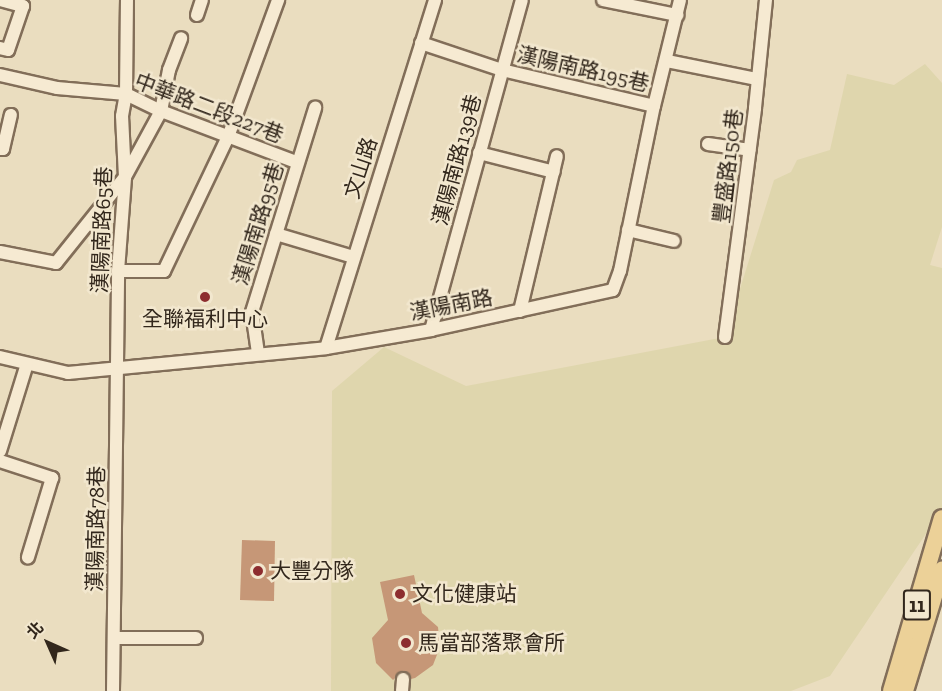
<!DOCTYPE html>
<meta charset="utf-8">
<style>
body{margin:0}
#map{position:relative;width:942px;height:691px;overflow:hidden;background:#eaddbf;font-family:"Zilla Slab","Noto Sans TC",serif}
div>[style]{position:absolute}
.farmland>*{inset:0;background:#dfd6ad}
.building>*{inset:0;background:#c69777}
.roads{filter:drop-shadow(2px 0 #826e59) drop-shadow(-2px 0 #826e59) drop-shadow(0 2px #826e59) drop-shadow(0 -2px #826e59)}
.minor>*{height:12px;margin:-6px;padding:0 6px;transform-origin:6px;border-radius:6px;background:#f6ead2}
.major>*{height:16px;margin:-8px;padding:0 8px;transform-origin:8px;border-radius:8px;background:#ecd198}
.dots>*{width:16px;height:16px;translate:-50% -50%;box-sizing:border-box;border:3px solid #f2e7ce;border-radius:50%}
span{translate:-50% -50%;white-space:nowrap;text-align:center;line-height:1.15;-webkit-text-stroke:5px #f2e7ce;paint-order:stroke}
.shield-label span{padding:2px 4px;background:#f2e7ce;border:2px solid;border-radius:4px;-webkit-text-stroke-width:0}
.shield-label{font-size:20px;color:#32271c;font-weight:700}
.street-label{font-size:21px;color:#32271c}
.poi-label{font-size:21px;color:#32271c}
.left{translate:0 -50%;text-align:left}
.north{position:absolute;left:18px;top:613px;width:60px;height:60px;-webkit-text-stroke:4px #f2e7ce;paint-order:stroke;rotate:315deg;font-size:16px;font-weight:700;line-height:24px;text-align:center;color:#32271c}
.north::after{content:'';display:block;margin:auto;width:21px;height:27px;background:#32271c;clip-path:polygon(50% 0,100% 100%,50% 72%,0 100%)}
</style>
<div id="map">
<div class="farmland">
<div style="clip-path:polygon(925px 64px,942px 83px,942px 227px,930px 265px,942px 268px,942px 510px,830px 676px,791px 691px,331px 691px,332px 391px,384px 347px,466px 386px,725px 337px,774px 180px,791px 172px,797px 160px,830px 150px,847px 74px,894px 85px)"></div>
</div>
<div class="building">
<div style="clip-path:polygon(242px 540px,275px 541px,274px 601px,240px 600px)"></div>
<div style="clip-path:polygon(414px 575px,422px 613px,438px 627px,440px 647px,433px 665px,415px 678px,411px 679px,408px 673px,403px 671px,393px 680px,376px 663px,372px 638px,388px 620px,380px 582px)"></div>
</div>
<div class="roads">
<div class="minor">
<div style="left:0;top:0;width:24px;rotate:15deg"></div>
<div style="left:23px;top:6px;width:46px;rotate:108.8deg"></div>
<div style="left:8px;top:50px;width:8px;rotate:-166deg"></div>
<div style="left:603px;top:0;width:76px;rotate:11.5deg"></div>
<div style="left:197px;top:15px;width:16px;rotate:-72deg"></div>
<div style="left:421px;top:43px;width:85px;rotate:18.4deg"></div>
<div style="left:502px;top:70px;width:156px;rotate:13.3deg"></div>
<div style="left:667px;top:61px;width:92px;rotate:11.3deg"></div>
<div style="left:0;top:75px;width:58px;rotate:12.8deg"></div>
<div style="left:57px;top:88px;width:69px;rotate:5deg"></div>
<div style="left:126px;top:94px;width:39px;rotate:26deg"></div>
<div style="left:161px;top:111px;width:144px;rotate:20.7deg"></div>
<div style="left:708px;top:144px;width:42px;rotate:8.1deg"></div>
<div style="left:0;top:149px;width:3px"></div>
<div style="left:3px;top:149px;width:35px;rotate:-77deg"></div>
<div style="left:479px;top:153px;width:77px;rotate:14.2deg"></div>
<div style="left:628px;top:230px;width:47px;rotate:13.4deg"></div>
<div style="left:276px;top:234px;width:80px;rotate:16.6deg"></div>
<div style="left:0;top:252px;width:57px;rotate:11.1deg"></div>
<div style="left:56px;top:263px;width:110px;rotate:-51.3deg"></div>
<div style="left:125px;top:177px;width:75px;rotate:-61.4deg"></div>
<div style="left:161px;top:111px;width:42px;rotate:-79deg"></div>
<div style="left:169px;top:70px;width:34px;rotate:-69deg"></div>
<div style="left:118px;top:271px;width:46px"></div>
<div style="left:164px;top:271px;width:148px;rotate:-64.5deg"></div>
<div style="left:228px;top:137px;width:146px;rotate:-69.9deg"></div>
<div style="left:520px;top:311px;width:159px;rotate:-76.6deg"></div>
<div style="left:431px;top:330px;width:342px;rotate:-74.6deg"></div>
<div style="left:725px;top:337px;width:231px;rotate:-82.5deg"></div>
<div style="left:755px;top:108px;width:109px;rotate:-84.2deg"></div>
<div style="left:326px;top:348px;width:365px;rotate:-72.6deg"></div>
<div style="left:258px;top:353px;width:41px;rotate:-98.3deg"></div>
<div style="left:252px;top:312px;width:214px;rotate:-72.8deg"></div>
<div style="left:0;top:357px;width:70px;rotate:13.2deg"></div>
<div style="left:68px;top:373px;width:259px;rotate:-5.5deg"></div>
<div style="left:326px;top:348px;width:107px;rotate:-9.7deg"></div>
<div style="left:431px;top:330px;width:186px;rotate:-12.4deg"></div>
<div style="left:613px;top:290px;width:20px;rotate:-70deg"></div>
<div style="left:620px;top:271px;width:168px;rotate:-78.4deg"></div>
<div style="left:654px;top:106px;width:109px;rotate:-76.2deg"></div>
<div style="left:0;top:451px;width:91px;rotate:-72.8deg"></div>
<div style="left:0;top:461px;width:55px;rotate:18.1deg"></div>
<div style="left:52px;top:478px;width:83px;rotate:106.9deg"></div>
<div style="left:114px;top:638px;width:82px"></div>
<div style="left:113px;top:691px;width:420px;rotate:-89.3deg"></div>
<div style="left:118px;top:271px;width:94px;rotate:-85.7deg"></div>
<div style="left:125px;top:177px;width:61px;rotate:-92.8deg"></div>
<div style="left:122px;top:116px;width:22px;rotate:-80deg"></div>
<div style="left:126px;top:94px;width:94px;rotate:-89.4deg"></div>
<div style="left:402px;top:691px;width:12px;rotate:-85deg"></div>
</div>
<div class="major">
<div style="left:891px;top:691px;width:180px;rotate:-73.6deg"></div>
<div style="left:905px;top:691px;width:127px;rotate:-73deg"></div>
</div>
</div>
<div class="dots">
<div style="left:205px;top:297px;background:#8d2d2f"></div>
<div style="left:258px;top:571px;background:#8d2d2f"></div>
<div style="left:400px;top:594px;background:#8d2d2f"></div>
<div style="left:406px;top:643px;background:#8d2d2f"></div>
</div>
<div class="shield-label">
<span style="left:917px;top:605px">11</span>
</div>
<div class="street-label">
<span style="left:583px;top:69px;rotate:13deg">漢陽南路195巷</span>
<span style="left:209px;top:108px;rotate:21deg">中華路二段227巷</span>
<span style="left:457px;top:160px;rotate:-75deg">漢陽南路139巷</span>
<span style="left:728px;top:166px;rotate:-83deg">豐盛路150巷</span>
<span style="left:361px;top:168px;rotate:-72deg">文山路</span>
<span style="left:258px;top:224px;rotate:-73deg">漢陽南路95巷</span>
<span style="left:102px;top:230px;rotate:-88deg">漢陽南路65巷</span>
<span style="left:451px;top:305px;rotate:-11deg">漢陽南路</span>
<span style="left:96px;top:529px;rotate:-89deg">漢陽南路78巷</span>
</div>
<div class="poi-label">
<span style="left:205px;top:319px">全聯福利中心</span>
<span class="left" style="left:270px;top:571px">大豐分隊</span>
<span class="left" style="left:412px;top:594px">文化健康站</span>
<span class="left" style="left:418px;top:643px">馬當部落聚會所</span>
</div>
<div class="north">北</div>
</div>
